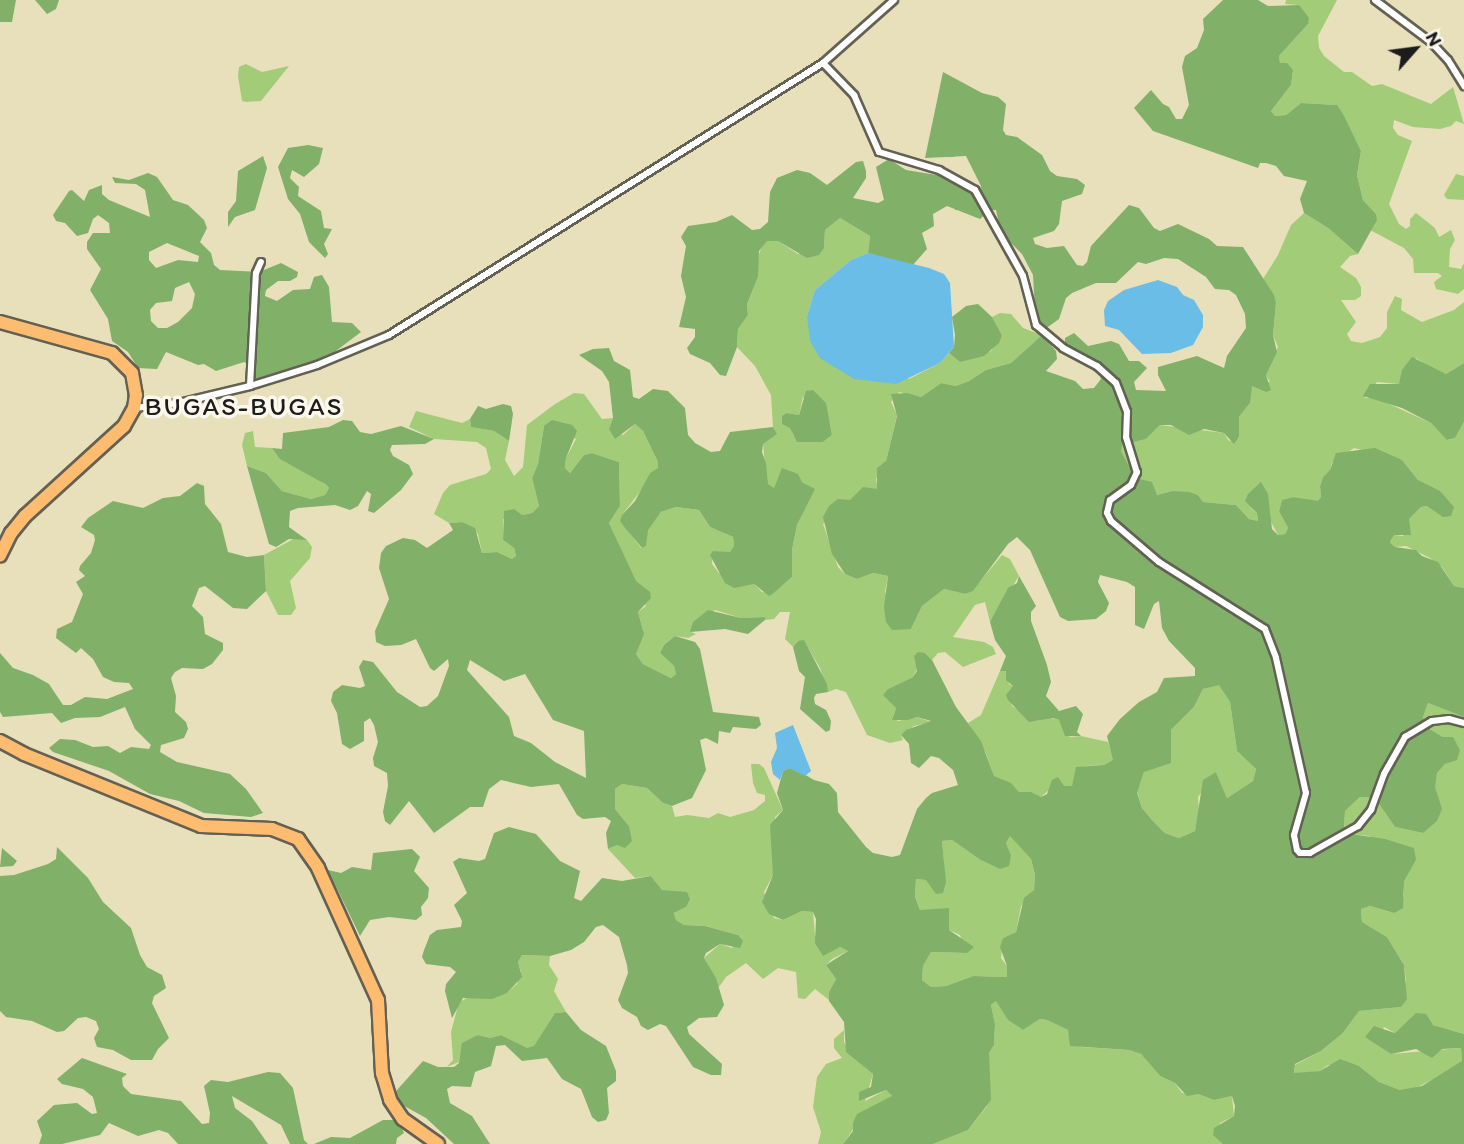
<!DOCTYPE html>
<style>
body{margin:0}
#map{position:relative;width:1464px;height:1144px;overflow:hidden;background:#e8e0bb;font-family:Itim,sans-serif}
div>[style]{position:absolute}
.green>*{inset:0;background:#a2cc78}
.forest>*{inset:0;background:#81b068}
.water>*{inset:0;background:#6abde6}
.roads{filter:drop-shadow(2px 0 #636154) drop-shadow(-2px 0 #636154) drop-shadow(0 2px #636154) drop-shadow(0 -2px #636154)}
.street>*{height:6px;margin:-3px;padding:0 3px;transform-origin:3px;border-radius:3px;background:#fff}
.highway>*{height:12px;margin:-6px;padding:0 6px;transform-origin:6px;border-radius:6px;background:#febc70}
span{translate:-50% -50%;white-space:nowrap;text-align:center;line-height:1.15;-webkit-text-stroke:7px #fbf7ec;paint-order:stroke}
.quarter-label{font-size:26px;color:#1c1c1c;letter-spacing:2px}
.north{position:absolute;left:1380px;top:14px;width:70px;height:70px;-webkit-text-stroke:5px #fbf7ec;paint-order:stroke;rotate:62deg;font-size:19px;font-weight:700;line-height:28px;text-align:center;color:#1c1c1c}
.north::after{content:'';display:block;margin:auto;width:24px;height:32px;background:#1c1c1c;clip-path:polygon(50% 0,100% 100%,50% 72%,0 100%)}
</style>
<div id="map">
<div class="green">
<div style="clip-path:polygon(1286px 0,1337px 0,1318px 36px,1319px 48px,1324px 56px,1344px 72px,1352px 72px,1372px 86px,1382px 84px,1431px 104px,1453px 87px,1464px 124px,1456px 121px,1451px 126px,1440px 129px,1413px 127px,1394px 120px,1393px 128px,1398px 135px,1412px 141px,1389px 204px,1399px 224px,1406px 229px,1410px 226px,1410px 219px,1416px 213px,1435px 228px,1439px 237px,1451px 230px,1455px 240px,1450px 249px,1449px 267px,1461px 269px,1464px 263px,1464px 289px,1458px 294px,1436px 289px,1434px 282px,1442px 276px,1438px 273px,1414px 273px,1413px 259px,1404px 248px,1370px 230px,1376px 214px,1363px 200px,1357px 175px,1361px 151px,1337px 105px,1301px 103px,1286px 115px,1275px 116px,1271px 111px,1291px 85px,1293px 70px,1280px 63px,1279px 56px,1308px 24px,1299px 5px,1285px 4px)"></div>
<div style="clip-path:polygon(246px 64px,262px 72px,289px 66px,261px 101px,246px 102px,242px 101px,238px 76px,239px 67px)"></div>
<div style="clip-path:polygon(1456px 174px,1464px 176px,1464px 200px,1447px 199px,1444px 195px)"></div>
<div style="clip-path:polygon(1304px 213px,1328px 228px,1358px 254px,1350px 256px,1340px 267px,1356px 278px,1361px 287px,1361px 296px,1355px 300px,1341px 300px,1356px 322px,1347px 334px,1351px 341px,1362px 343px,1380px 337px,1387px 328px,1387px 312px,1395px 296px,1402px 299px,1401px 310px,1422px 322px,1454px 310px,1464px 302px,1464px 363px,1446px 374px,1438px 372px,1416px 358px,1399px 384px,1377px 382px,1365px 398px,1376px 398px,1431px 423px,1448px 440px,1455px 438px,1464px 422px,1464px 588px,1454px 586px,1442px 567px,1430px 558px,1406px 546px,1395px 547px,1390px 542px,1394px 535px,1403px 536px,1409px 519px,1421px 507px,1427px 506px,1418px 480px,1402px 460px,1354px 448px,1347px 453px,1332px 462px,1330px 471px,1323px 477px,1320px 486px,1321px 497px,1318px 502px,1293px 497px,1282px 500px,1279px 511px,1288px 528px,1285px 534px,1278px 535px,1270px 520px,1249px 507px,1257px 513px,1258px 521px,1249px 519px,1236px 505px,1203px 502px,1198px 495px,1172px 491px,1157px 495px,1130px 473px,1121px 451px,1121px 445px,1146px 439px,1160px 425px,1224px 433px,1229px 441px,1239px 438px,1239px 417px,1250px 403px,1249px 392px,1252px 386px,1270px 382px,1266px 375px,1278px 347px,1273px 335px,1276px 303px,1263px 279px,1278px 255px,1291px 225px)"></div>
<div style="clip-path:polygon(evenodd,840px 218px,870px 236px,868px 253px,851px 260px,815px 290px,807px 316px,909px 379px,940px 363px,949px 353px,960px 362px,991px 351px,1002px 335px,992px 317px,1000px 313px,1011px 314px,1023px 328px,1042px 335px,1011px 363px,986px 370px,969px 381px,956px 386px,941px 383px,921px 397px,899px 392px,891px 402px,897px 415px,886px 461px,876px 479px,878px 489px,850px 500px,823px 524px,838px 567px,845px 574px,857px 579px,873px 573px,888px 576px,885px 592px,911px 629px,922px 606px,944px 589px,965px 594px,972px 591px,1002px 555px,1010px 559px,1019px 576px,990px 622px,985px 602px,975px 605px,953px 637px,984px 642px,993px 647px,996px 654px,963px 667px,945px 652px,938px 653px,932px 660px,925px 653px,913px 677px,888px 689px,896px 708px,893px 716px,898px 721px,917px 717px,931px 722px,914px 726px,901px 735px,903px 740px,890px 743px,867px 735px,846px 692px,836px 689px,828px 692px,820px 668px,804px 641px,798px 641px,793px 647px,785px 639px,790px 612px,780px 612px,774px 619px,765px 620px,765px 617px,741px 618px,715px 610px,703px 617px,691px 632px,696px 634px,688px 638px,675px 636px,664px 645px,660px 653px,674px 666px,676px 674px,671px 678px,643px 664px,636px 654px,643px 630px,638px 612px,646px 606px,609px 523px,620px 506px,619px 462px,592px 453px,584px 455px,570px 473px,565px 468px,566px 458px,576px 439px,544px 426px,538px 464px,532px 478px,539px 506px,532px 513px,503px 519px,503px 540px,514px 548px,516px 556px,512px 559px,497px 552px,482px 553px,478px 534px,462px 522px,449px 523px,434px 514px,443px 493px,450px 485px,486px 474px,491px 469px,486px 448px,477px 442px,434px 439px,409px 427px,416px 411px,462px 423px,470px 419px,471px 427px,494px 431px,509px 441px,505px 460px,514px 476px,523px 467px,527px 425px,555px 404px,574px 393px,584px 394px,602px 419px,613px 418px,609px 429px,623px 435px,635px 424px,643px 431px,658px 462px,658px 468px,622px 515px,621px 522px,641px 548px,646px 546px,647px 530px,661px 512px,676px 507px,699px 510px,710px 527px,733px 537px,734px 546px,730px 553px,713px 551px,712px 564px,719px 573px,741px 585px,754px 584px,762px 592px,774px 593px,792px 577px,792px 550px,797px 525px,814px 489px,802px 482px,777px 484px,774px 489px,767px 484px,763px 444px,776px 434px,773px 427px,771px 395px,755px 366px,737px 347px,738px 329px,748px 315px,747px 304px,758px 277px,757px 261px,762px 245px,767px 241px,778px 241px,798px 254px,824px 248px,825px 230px,840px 218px,803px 397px,830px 424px,832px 435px,823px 442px,802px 442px,793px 435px,787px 413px,799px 415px,803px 397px)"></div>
<div style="clip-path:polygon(253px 431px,255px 447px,272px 448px,286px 462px,315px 476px,329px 488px,325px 495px,311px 499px,282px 491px,266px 473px,247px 466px,242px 445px,245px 433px)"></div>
<div style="clip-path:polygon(295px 538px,307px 540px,312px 547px,310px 558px,290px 581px,296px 608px,291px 615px,278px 615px,266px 591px,264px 555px)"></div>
<div style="clip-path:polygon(1000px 671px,1006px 671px,1009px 684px,1013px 686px,1010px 692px,1012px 706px,1037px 721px,1046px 717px,1059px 720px,1070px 737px,1081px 736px,1108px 742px,1114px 760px,1104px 765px,1085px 766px,1072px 786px,1051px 788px,1041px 797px,1020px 793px,1010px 783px,994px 777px,986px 753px,968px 723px,981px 715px)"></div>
<div style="clip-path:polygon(1219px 684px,1230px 702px,1237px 751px,1256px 769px,1253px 781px,1227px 798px,1216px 772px,1198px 797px,1199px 811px,1195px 831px,1179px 838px,1165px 833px,1153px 821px,1142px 808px,1137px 792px,1144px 772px,1158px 765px,1171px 730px,1194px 707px,1203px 689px)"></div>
<div style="clip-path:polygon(1428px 703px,1464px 717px,1464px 1034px,1433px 1025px,1417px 1013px,1395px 1033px,1384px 1027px,1376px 1043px,1391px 1054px,1461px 1048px,1462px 1061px,1453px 1069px,1412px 1090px,1400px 1090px,1379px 1082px,1359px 1066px,1328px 1065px,1320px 1071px,1294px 1074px,1295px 1065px,1321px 1051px,1343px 1033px,1359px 1011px,1401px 1007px,1406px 980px,1404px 965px,1387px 937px,1362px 922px,1361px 909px,1370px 906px,1394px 913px,1404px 896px,1403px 881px,1416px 860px,1369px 836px,1351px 834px,1344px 829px,1345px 811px,1360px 797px,1375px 798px,1395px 827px,1423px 833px,1437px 773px,1445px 764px,1443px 737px,1428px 728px,1423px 717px)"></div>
<div style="clip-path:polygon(751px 764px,759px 764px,764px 768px,783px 810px,775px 817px,773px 875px,764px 892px,774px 918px,783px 920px,802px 911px,813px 912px,815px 935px,832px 950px,840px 947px,848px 951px,832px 959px,826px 965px,836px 979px,829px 992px,829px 1000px,815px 989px,805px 999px,798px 998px,796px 972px,778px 968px,763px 979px,746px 963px,726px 977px,719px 987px,704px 958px,720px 944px,732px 948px,738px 935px,705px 926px,684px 925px,676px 920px,674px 913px,686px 907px,662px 890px,651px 876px,635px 878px,608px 849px,617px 845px,629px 826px,615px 809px,615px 789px,622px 784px,647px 788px,663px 803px,672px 806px,675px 817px,687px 815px,709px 818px,718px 813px,730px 817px,754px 810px,765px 801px,765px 795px,757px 793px,753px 783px)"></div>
<div style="clip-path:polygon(1010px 835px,1031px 859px,1035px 875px,1034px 890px,1021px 906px,1016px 932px,1003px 938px,1001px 958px,1007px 966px,1007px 977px,973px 976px,946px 986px,931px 987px,922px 980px,923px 966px,931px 952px,967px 953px,960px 935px,949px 930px,930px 912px,920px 910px,915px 897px,916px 879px,926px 880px,944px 863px,942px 841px,952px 840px,967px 850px,1011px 855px,1006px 843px)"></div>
<div style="clip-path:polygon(522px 955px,550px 956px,549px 965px,558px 979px,554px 991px,566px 1012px,555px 1013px,534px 1047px,527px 1049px,501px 1035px,490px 1038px,478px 1035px,461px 1054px,459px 1062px,447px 1067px,453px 1060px,451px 1032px,459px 1002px,471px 996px,507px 993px,517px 984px,521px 972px,518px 962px)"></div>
<div style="clip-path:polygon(997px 1000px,1008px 1020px,1023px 1030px,1040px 1019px,1047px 1020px,1068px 1030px,1071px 1040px,1081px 1047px,1129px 1050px,1141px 1054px,1160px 1076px,1175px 1083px,1182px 1093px,1198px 1094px,1214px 1100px,1232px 1096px,1234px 1116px,1220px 1123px,1223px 1144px,933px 1144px,968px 1130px,987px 1106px,989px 1053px,994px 1045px,995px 1024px,991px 1005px)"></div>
<div style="clip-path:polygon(844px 1030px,844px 1042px,851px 1055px,873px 1074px,865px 1101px,886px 1090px,893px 1097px,880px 1105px,867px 1109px,843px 1144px,818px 1144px,821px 1132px,813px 1107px,817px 1077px,826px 1064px,842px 1058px,834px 1048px,834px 1039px)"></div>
</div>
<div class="forest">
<div style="clip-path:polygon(0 0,16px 0,12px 22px,0 22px)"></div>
<div style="clip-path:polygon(35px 0,59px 0,56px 9px,47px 14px)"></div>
<div style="clip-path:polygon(1223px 0,1258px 0,1268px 6px,1299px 5px,1309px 18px,1308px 24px,1279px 56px,1280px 63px,1287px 63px,1293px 70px,1291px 85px,1271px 111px,1275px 116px,1286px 115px,1301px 103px,1337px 105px,1343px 114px,1361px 151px,1357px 175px,1363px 200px,1376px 214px,1377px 220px,1358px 254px,1328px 228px,1304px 213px,1300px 199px,1307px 181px,1284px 176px,1276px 166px,1266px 163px,1260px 163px,1258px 168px,1153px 131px,1134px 108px,1151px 90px,1163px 104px,1169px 107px,1176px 119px,1182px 119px,1189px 105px,1182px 67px,1185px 56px,1197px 48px,1204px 30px,1203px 19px)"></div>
<div style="clip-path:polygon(evenodd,943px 72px,982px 93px,998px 97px,1006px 104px,1003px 130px,1006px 135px,1017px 137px,1042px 155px,1050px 171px,1057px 176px,1077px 179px,1085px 185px,1082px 194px,1062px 201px,1059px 224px,1054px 231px,1033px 238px,1035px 244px,1047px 248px,1064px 246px,1077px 265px,1083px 266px,1087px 262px,1091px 246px,1129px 205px,1139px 208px,1154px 228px,1160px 231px,1178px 224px,1209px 239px,1217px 246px,1243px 247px,1274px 295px,1276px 303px,1273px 335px,1277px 352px,1266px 375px,1271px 390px,1266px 392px,1252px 386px,1250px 403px,1239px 417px,1239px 437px,1234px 444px,1224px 433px,1204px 429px,1189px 435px,1171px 425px,1160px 425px,1146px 439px,1122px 445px,1121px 451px,1135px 478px,1152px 482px,1157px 495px,1172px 491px,1189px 492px,1198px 495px,1203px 502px,1236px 505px,1249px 519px,1258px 521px,1257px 513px,1245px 501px,1248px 494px,1261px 482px,1268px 494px,1272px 529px,1278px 535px,1285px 534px,1288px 528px,1279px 511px,1282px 500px,1293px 497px,1318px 501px,1321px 497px,1320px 486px,1323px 477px,1330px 470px,1336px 453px,1375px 448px,1402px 460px,1418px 480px,1440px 491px,1454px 507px,1451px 516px,1443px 517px,1427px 506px,1421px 507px,1409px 519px,1411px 535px,1394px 535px,1390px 542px,1395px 547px,1416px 550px,1422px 556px,1438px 562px,1454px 586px,1464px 588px,1464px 717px,1428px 703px,1423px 717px,1428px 728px,1443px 737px,1453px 737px,1460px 750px,1457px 760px,1445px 764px,1437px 773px,1435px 787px,1442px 809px,1437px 821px,1423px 833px,1395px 827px,1375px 798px,1360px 797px,1345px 811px,1344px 829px,1351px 834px,1385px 839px,1414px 848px,1416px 860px,1404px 881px,1403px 908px,1394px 913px,1370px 906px,1361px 909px,1362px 922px,1387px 937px,1404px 965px,1407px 999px,1401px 1007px,1359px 1011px,1343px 1033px,1321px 1051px,1295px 1064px,1294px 1073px,1320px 1071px,1340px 1059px,1359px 1066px,1379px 1082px,1400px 1090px,1422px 1086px,1462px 1061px,1461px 1048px,1442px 1049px,1432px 1058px,1416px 1049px,1391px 1054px,1365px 1037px,1374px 1026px,1395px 1033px,1416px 1013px,1426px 1014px,1433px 1025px,1464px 1034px,1464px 1144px,1223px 1144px,1213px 1135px,1214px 1128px,1234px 1116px,1235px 1106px,1232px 1096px,1214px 1100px,1198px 1094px,1187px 1096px,1175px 1083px,1160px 1076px,1141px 1054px,1129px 1050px,1070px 1046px,1068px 1030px,1047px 1020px,1040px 1019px,1023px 1030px,1008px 1020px,996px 1001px,991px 1005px,995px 1024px,994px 1045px,989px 1053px,991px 1100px,968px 1130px,933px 1144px,843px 1144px,853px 1131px,853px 1123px,857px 1114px,892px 1096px,886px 1090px,859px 1101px,859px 1092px,871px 1087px,873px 1074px,846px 1052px,844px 1022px,829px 1001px,829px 992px,836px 979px,826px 965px,848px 951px,840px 947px,823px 956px,815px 943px,816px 919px,813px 912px,802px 911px,783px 920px,769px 914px,762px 902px,773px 875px,770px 825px,783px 810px,777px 793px,783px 771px,789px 768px,797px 770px,814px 780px,829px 784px,837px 793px,838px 812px,866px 847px,873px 853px,892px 857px,900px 855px,917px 809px,926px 798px,932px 793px,958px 785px,953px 770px,939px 758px,931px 756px,919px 768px,911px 763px,909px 744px,901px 735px,906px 730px,931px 721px,917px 717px,908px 720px,892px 720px,896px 708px,883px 695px,888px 689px,913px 677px,917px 671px,914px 656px,918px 652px,925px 653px,932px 660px,956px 707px,981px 741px,994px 776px,1011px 783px,1019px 792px,1031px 792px,1041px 797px,1047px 794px,1052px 780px,1058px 777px,1064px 786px,1072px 786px,1076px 767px,1104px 765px,1113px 760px,1107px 736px,1120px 719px,1139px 702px,1157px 692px,1164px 678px,1195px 676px,1195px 668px,1169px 641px,1162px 628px,1159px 601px,1154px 604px,1144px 629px,1135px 625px,1135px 587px,1127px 582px,1100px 575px,1098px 582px,1109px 603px,1106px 611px,1096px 619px,1068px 621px,1060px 617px,1030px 550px,1017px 537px,1008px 544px,973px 591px,965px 594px,944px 589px,922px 606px,911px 629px,892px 630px,886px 622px,884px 607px,888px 576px,873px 573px,857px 579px,845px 574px,832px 554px,823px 517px,829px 506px,838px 499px,850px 500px,863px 487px,877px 489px,877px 468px,886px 461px,897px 416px,891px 394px,907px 393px,921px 397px,941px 383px,956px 386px,969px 381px,986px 370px,1011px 363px,1042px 335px,1056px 351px,1057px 359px,1046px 371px,1075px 381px,1083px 389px,1094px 388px,1101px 379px,1098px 369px,1065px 347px,1065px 338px,1074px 333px,1088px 346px,1111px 341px,1119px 344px,1129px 361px,1139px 361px,1147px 368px,1134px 382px,1136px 390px,1166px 391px,1158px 375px,1158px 367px,1197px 356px,1224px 368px,1227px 356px,1246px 328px,1245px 314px,1236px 295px,1229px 290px,1215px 289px,1206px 277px,1178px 259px,1164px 258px,1146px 264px,1138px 262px,1116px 283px,1096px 283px,1072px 293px,1066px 298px,1059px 319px,1045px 329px,1038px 324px,1035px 312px,1033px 275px,1022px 254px,1001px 233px,996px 210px,990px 210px,980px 219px,947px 206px,933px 214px,934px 226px,922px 233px,927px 249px,912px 266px,868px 253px,870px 236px,840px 218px,825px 230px,824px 248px,819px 255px,807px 258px,778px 241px,767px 241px,759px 251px,758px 277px,747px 304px,748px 315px,738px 329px,737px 347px,726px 376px,720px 375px,710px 363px,690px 354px,687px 348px,695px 337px,695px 329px,679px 327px,686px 297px,681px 276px,686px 246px,681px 237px,688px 226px,716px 222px,732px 215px,752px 230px,760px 229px,768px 222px,770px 192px,777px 178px,797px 170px,810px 173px,827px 185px,856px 162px,863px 161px,866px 171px,866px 178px,853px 198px,878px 203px,884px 200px,876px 167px,889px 159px,906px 170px,955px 178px,977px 196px,981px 186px,966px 156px,925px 158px,943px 72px,1219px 685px,1230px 702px,1237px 751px,1256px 769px,1253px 781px,1227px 798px,1216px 772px,1203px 780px,1195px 831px,1179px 838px,1165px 833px,1153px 821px,1142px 808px,1137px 793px,1144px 772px,1171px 763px,1171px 730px,1194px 707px,1203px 689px,1219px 685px,943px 72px,1010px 836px,1031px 859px,1035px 875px,1034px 890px,1024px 898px,1016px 932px,1003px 938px,1000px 947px,1007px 966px,1007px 977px,973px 976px,946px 986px,931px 987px,922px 980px,923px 966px,931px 952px,967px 953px,974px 947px,949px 930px,949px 908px,920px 910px,915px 897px,916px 879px,926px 880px,936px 894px,943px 893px,946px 882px,942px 841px,952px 840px,981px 860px,1000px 869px,1009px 866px,1011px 855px,1006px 843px,1010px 836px)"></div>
<div style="clip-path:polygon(308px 145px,323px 148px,319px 164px,304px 177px,292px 170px,290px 178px,299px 187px,298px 196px,321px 211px,324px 228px,332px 229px,324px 244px,328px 254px,325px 258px,309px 242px,300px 214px,288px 199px,278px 167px,288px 148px)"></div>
<div style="clip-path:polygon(263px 156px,267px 168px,255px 210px,235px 217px,228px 227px,228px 212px,236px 201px,238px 171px)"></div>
<div style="clip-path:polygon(evenodd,148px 173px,157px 177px,173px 200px,188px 205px,204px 220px,207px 228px,200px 242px,211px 253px,214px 265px,220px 270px,259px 272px,281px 263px,298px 272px,297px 277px,290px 281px,278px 281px,266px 290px,265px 296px,277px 301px,293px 290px,310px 289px,314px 277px,322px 275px,329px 287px,332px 322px,352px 323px,361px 332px,328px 357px,252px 382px,250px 365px,244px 362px,216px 371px,204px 364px,198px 365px,166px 352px,157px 369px,138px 368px,128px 352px,112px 341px,108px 319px,90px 290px,101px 269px,87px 249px,87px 242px,93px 233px,110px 233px,109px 223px,98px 215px,93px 219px,88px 233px,77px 236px,65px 223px,56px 221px,53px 215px,69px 191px,72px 190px,84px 201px,89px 190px,102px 185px,102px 194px,109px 200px,150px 217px,145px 190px,136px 184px,115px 183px,112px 177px,129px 180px,148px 173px,167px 243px,199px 256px,198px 262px,178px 260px,156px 268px,149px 260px,149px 252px,167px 243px,148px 173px,189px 282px,195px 294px,192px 308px,178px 322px,167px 328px,158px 328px,151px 321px,150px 310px,156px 303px,172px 301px,175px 288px,189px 282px)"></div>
<div style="clip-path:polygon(978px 304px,992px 317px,1002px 335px,999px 343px,984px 356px,960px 362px,949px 353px,954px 347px,955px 335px,952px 317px,966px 306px)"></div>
<div style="clip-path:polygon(609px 348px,614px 361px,630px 370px,633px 397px,639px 399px,653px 389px,668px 391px,685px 408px,688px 435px,695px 443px,711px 452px,720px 451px,730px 432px,773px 427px,777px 434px,763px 444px,762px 452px,766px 463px,768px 484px,774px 488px,782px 468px,798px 474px,802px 482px,815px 489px,797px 525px,792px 550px,792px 577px,774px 593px,769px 596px,754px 584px,734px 588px,725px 583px,710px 555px,713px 551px,730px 552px,734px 546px,733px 537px,710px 527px,699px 510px,676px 507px,661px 512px,648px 530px,646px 546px,642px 548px,625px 528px,620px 521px,622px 515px,635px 501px,650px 473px,658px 468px,658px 462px,643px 431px,635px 424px,615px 439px,609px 429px,613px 418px,609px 382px,602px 371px,579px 355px,593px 349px)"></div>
<div style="clip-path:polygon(1412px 357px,1446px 374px,1464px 363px,1464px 422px,1455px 438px,1447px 440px,1431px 423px,1402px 408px,1363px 396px,1370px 384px,1399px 384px,1402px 370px)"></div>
<div style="clip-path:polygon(813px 390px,826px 403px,832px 435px,823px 442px,797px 442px,790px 428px,782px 424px,782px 416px,787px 413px,799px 415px,806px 391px)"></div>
<div style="clip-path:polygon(503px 404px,511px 406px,513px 414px,509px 441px,494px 431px,471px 427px,470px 419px,478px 406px,486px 409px)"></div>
<div style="clip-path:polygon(343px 420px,352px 421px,360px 432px,371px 434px,401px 426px,434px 439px,425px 444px,392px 445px,390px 450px,393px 456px,409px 465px,413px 474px,401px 490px,374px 513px,368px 511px,371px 494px,367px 491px,358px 506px,350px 510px,335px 505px,298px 508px,290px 511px,289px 527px,307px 540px,289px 539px,276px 547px,269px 544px,247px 466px,266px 473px,282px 491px,311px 499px,325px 495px,329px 488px,325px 484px,280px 459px,272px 448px,282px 449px,283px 433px,329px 427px)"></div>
<div style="clip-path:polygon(evenodd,552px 420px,572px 425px,577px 431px,566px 458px,565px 468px,570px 473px,584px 455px,592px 453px,619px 462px,620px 506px,609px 523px,636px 581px,650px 592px,651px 598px,638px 612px,644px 634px,636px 654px,643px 664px,671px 678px,676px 674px,674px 666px,660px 653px,664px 645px,675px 636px,695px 642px,700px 649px,713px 712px,759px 717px,761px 725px,756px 729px,733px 727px,730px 733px,719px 731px,718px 744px,706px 738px,700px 740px,706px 770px,692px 798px,672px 806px,663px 803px,647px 788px,622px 784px,615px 789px,615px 809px,629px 826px,632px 841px,625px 848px,617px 845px,608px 849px,606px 833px,611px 821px,605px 817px,583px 819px,577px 815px,559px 784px,531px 787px,501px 780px,489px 789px,483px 807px,470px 807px,434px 833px,409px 801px,390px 825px,385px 821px,383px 812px,388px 786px,387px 773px,374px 766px,373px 758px,378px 742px,374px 725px,370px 718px,364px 722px,364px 741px,350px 749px,342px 744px,337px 713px,331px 701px,333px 692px,342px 685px,360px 688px,365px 686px,359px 667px,363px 660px,373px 662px,397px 692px,420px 707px,427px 706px,438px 696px,449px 666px,448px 659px,434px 671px,430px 668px,416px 639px,401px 645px,385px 646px,376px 642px,375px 631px,389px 599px,379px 568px,381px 553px,386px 546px,403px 538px,415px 540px,427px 548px,453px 530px,449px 523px,462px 522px,475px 528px,482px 553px,497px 552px,512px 559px,516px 556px,514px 548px,503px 540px,504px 511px,514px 509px,522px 515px,532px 513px,539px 506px,532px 478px,538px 464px,544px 426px,552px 420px,470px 660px,504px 681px,525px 674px,553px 720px,584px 731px,586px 778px,555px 762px,531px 743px,514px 736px,509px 717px,467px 670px,470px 660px)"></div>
<div style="clip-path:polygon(197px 483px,204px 486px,205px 504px,221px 524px,228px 552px,247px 557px,264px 555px,266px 591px,247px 609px,233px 608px,205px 586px,199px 588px,192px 606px,203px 617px,205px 634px,223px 643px,223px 650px,212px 664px,203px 669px,182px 668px,175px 672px,171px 678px,176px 696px,175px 712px,186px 722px,188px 729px,184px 738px,161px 745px,160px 752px,177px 762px,230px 774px,246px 789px,263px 813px,251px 817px,204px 813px,179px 801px,150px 794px,109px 771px,53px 752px,49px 748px,60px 739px,75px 740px,93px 747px,108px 746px,120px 753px,131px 747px,149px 749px,151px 745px,135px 729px,125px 707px,100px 717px,75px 718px,61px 723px,52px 713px,3px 717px,0 712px,0 653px,13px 668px,33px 675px,49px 684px,63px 705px,71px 705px,85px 697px,107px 699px,133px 689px,129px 683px,114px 682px,103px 677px,93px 659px,81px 648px,76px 653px,56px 638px,57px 629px,72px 622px,83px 594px,76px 582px,85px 576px,79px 570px,80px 566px,91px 553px,95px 540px,94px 535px,81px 527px,88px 518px,113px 501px,143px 508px,163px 498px,180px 496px)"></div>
<div style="clip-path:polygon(1019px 576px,1036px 606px,1031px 612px,1031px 621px,1047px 665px,1051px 682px,1046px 696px,1059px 711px,1076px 706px,1083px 714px,1077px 732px,1081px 736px,1065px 736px,1059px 720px,1053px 718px,1029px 722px,1008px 700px,1006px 695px,1013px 686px,1006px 680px,1006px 671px,1000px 671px,1006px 656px,995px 640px,990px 622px,1008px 588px,1017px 583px)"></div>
<div style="clip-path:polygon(708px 610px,741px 618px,765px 617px,765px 620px,748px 634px,725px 629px,690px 632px,693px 622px)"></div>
<div style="clip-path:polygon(804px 640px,827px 684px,828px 692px,816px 694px,814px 698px,815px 704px,826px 710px,831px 721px,830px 730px,826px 732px,800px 709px,805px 677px,799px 671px,793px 647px,798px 641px)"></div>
<div style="clip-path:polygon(509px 827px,536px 834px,560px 861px,580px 871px,574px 898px,581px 901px,602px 878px,622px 881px,651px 876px,662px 890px,687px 892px,690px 899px,686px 907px,674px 913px,676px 920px,684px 925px,705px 926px,738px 935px,743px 941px,740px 948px,720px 944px,706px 953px,704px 958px,716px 978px,724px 1005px,717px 1017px,699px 1018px,687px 1027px,689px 1034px,722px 1064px,721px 1075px,711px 1075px,693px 1067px,666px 1026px,660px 1024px,648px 1030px,641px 1026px,637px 1017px,622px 1008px,618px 1000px,628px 973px,627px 965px,619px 937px,603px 925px,596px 927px,584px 942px,571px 950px,550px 956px,522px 955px,518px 962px,522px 977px,507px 993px,492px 999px,463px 998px,452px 1018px,445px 991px,446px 984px,456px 972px,450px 967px,426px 964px,422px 957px,424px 950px,430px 935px,437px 930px,461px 927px,462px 921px,454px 905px,467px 893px,453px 862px,459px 858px,479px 861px,485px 859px,494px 833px)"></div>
<div style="clip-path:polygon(57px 847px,88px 878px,103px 902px,131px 928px,140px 955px,147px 967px,162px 975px,166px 988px,154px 996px,152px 1003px,169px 1038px,158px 1049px,152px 1060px,131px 1060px,113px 1050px,97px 1047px,94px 1038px,99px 1029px,96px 1021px,86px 1017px,78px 1018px,64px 1031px,57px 1032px,32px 1021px,6px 1017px,0 1011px,0 876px,14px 875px,48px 864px,56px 859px)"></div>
<div style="clip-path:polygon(2px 848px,17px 861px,13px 866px,0 867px)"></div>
<div style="clip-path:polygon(412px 849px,420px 857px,414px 871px,429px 888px,428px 898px,421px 907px,422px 915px,416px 920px,389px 917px,370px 920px,360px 936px,328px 870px,341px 873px,352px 867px,371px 870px,373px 853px)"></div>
<div style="clip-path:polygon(566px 1012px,581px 1030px,606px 1046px,616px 1071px,616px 1081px,607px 1088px,609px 1113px,606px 1120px,598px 1122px,592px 1117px,581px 1089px,562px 1079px,547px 1058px,522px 1061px,505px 1045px,496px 1046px,491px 1066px,475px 1072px,471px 1087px,452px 1086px,447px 1089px,450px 1103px,472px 1116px,490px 1144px,454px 1144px,426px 1118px,397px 1102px,394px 1095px,397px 1090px,423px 1061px,438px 1067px,454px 1067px,459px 1063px,462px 1043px,478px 1035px,490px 1038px,501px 1035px,527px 1048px,534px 1046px,555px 1013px)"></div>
<div style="clip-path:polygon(82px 1058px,127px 1074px,122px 1078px,123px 1086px,131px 1094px,181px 1101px,202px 1124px,209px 1123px,210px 1113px,204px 1086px,211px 1080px,228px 1082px,268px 1072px,280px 1073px,293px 1088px,304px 1140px,308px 1144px,290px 1144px,281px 1125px,232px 1096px,235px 1108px,252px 1121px,268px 1144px,178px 1144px,168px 1133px,159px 1130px,138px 1136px,109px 1123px,100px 1135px,62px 1144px,39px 1144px,42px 1135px,37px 1121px,54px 1105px,77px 1103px,92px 1114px,97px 1113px,93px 1097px,83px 1089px,62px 1084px,57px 1079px)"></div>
<div style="clip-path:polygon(383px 1120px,397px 1120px,401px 1126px,404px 1133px,397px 1138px,396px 1144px,314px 1144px,331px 1137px,350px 1138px)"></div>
</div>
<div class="water">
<div style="clip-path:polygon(868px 253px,929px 268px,944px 274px,950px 283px,954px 347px,940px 363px,896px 384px,854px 379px,820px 358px,810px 341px,807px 316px,815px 290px,851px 260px)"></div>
<div style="clip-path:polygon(1158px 280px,1177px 287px,1183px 295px,1194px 300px,1203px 315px,1203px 327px,1193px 345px,1171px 353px,1142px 354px,1119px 330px,1105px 326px,1104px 310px,1108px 301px,1124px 290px)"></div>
<div style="clip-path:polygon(793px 725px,811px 771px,805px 776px,789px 768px,783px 771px,780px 780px,773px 774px,771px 762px,777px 748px,775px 733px)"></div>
</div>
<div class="roads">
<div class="street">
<div style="left:1375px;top:0;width:70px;rotate:36.9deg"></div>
<div style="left:1431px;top:42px;width:25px;rotate:47deg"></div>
<div style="left:1448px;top:60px;width:31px;rotate:58deg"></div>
<div style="left:823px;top:63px;width:45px;rotate:45.9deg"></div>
<div style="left:854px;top:95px;width:62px;rotate:66.3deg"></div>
<div style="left:879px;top:152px;width:63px;rotate:16.7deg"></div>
<div style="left:939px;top:170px;width:41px;rotate:29.1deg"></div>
<div style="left:975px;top:190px;width:98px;rotate:60.8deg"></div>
<div style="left:1023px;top:276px;width:51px;rotate:75.1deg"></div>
<div style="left:1036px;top:325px;width:35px;rotate:40deg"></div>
<div style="left:1063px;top:348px;width:38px;rotate:28deg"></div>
<div style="left:1097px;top:366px;width:25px;rotate:42deg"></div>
<div style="left:1116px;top:383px;width:31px;rotate:69deg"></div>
<div style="left:1127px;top:412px;width:25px;rotate:92deg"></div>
<div style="left:1126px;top:437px;width:37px;rotate:73deg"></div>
<div style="left:1137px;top:472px;width:14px;rotate:115deg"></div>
<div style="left:1131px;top:485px;width:26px;rotate:144deg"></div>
<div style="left:1110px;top:500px;width:13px;rotate:103deg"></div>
<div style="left:1107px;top:513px;width:9px;rotate:63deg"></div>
<div style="left:1111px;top:521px;width:63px;rotate:40.5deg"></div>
<div style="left:1159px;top:562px;width:125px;rotate:32.3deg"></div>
<div style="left:1265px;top:629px;width:31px;rotate:69deg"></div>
<div style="left:1276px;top:658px;width:138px;rotate:77.5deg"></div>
<div style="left:1306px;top:793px;width:44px;rotate:105.9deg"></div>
<div style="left:1294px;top:835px;width:15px;rotate:79deg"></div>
<div style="left:1297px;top:850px;width:4px;rotate:45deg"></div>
<div style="left:1300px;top:853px;width:10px"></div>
<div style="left:1310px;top:853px;width:55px;rotate:-29.4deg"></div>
<div style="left:1358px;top:826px;width:21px;rotate:-51deg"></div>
<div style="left:1371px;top:810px;width:38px;rotate:-70deg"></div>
<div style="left:1384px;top:774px;width:43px;rotate:-60.4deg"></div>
<div style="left:1405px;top:737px;width:31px;rotate:-31deg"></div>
<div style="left:1432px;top:721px;width:17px;rotate:-7deg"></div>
<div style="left:1449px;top:719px;width:16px;rotate:15deg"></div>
<div style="left:250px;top:386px;width:113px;rotate:-87deg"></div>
<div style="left:256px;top:273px;width:12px;rotate:-66deg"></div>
<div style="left:134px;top:408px;width:45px;rotate:-6.3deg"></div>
<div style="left:179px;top:403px;width:73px;rotate:-13.5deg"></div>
<div style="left:250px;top:386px;width:70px;rotate:-17.4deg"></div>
<div style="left:317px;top:365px;width:78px;rotate:-22.6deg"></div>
<div style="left:389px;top:335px;width:512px;rotate:-32.08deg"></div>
<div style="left:823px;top:63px;width:95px;rotate:-41.6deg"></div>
</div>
<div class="highway">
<div style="left:0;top:322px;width:116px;rotate:15.5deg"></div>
<div style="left:112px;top:353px;width:28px;rotate:45deg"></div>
<div style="left:132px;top:373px;width:22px;rotate:80deg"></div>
<div style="left:136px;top:395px;width:13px;rotate:99deg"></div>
<div style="left:134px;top:408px;width:21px;rotate:119deg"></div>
<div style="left:124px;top:426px;width:134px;rotate:137.7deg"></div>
<div style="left:25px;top:516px;width:22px;rotate:129deg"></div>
<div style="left:11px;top:533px;width:25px;rotate:116deg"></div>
<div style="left:0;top:741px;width:27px;rotate:28deg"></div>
<div style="left:24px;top:754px;width:191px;rotate:22.1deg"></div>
<div style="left:201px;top:826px;width:71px;rotate:2.4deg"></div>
<div style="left:272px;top:829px;width:28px;rotate:21deg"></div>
<div style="left:298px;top:839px;width:35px;rotate:55deg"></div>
<div style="left:318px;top:868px;width:145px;rotate:65.6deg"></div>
<div style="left:378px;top:1000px;width:73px;rotate:86.9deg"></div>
<div style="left:382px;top:1073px;width:28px;rotate:73deg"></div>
<div style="left:390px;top:1100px;width:23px;rotate:56deg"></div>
<div style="left:403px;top:1119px;width:43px;rotate:35.5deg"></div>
</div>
</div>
<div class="quarter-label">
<span style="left:244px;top:407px">BUGAS-BUGAS</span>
</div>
<div class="north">N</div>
</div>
